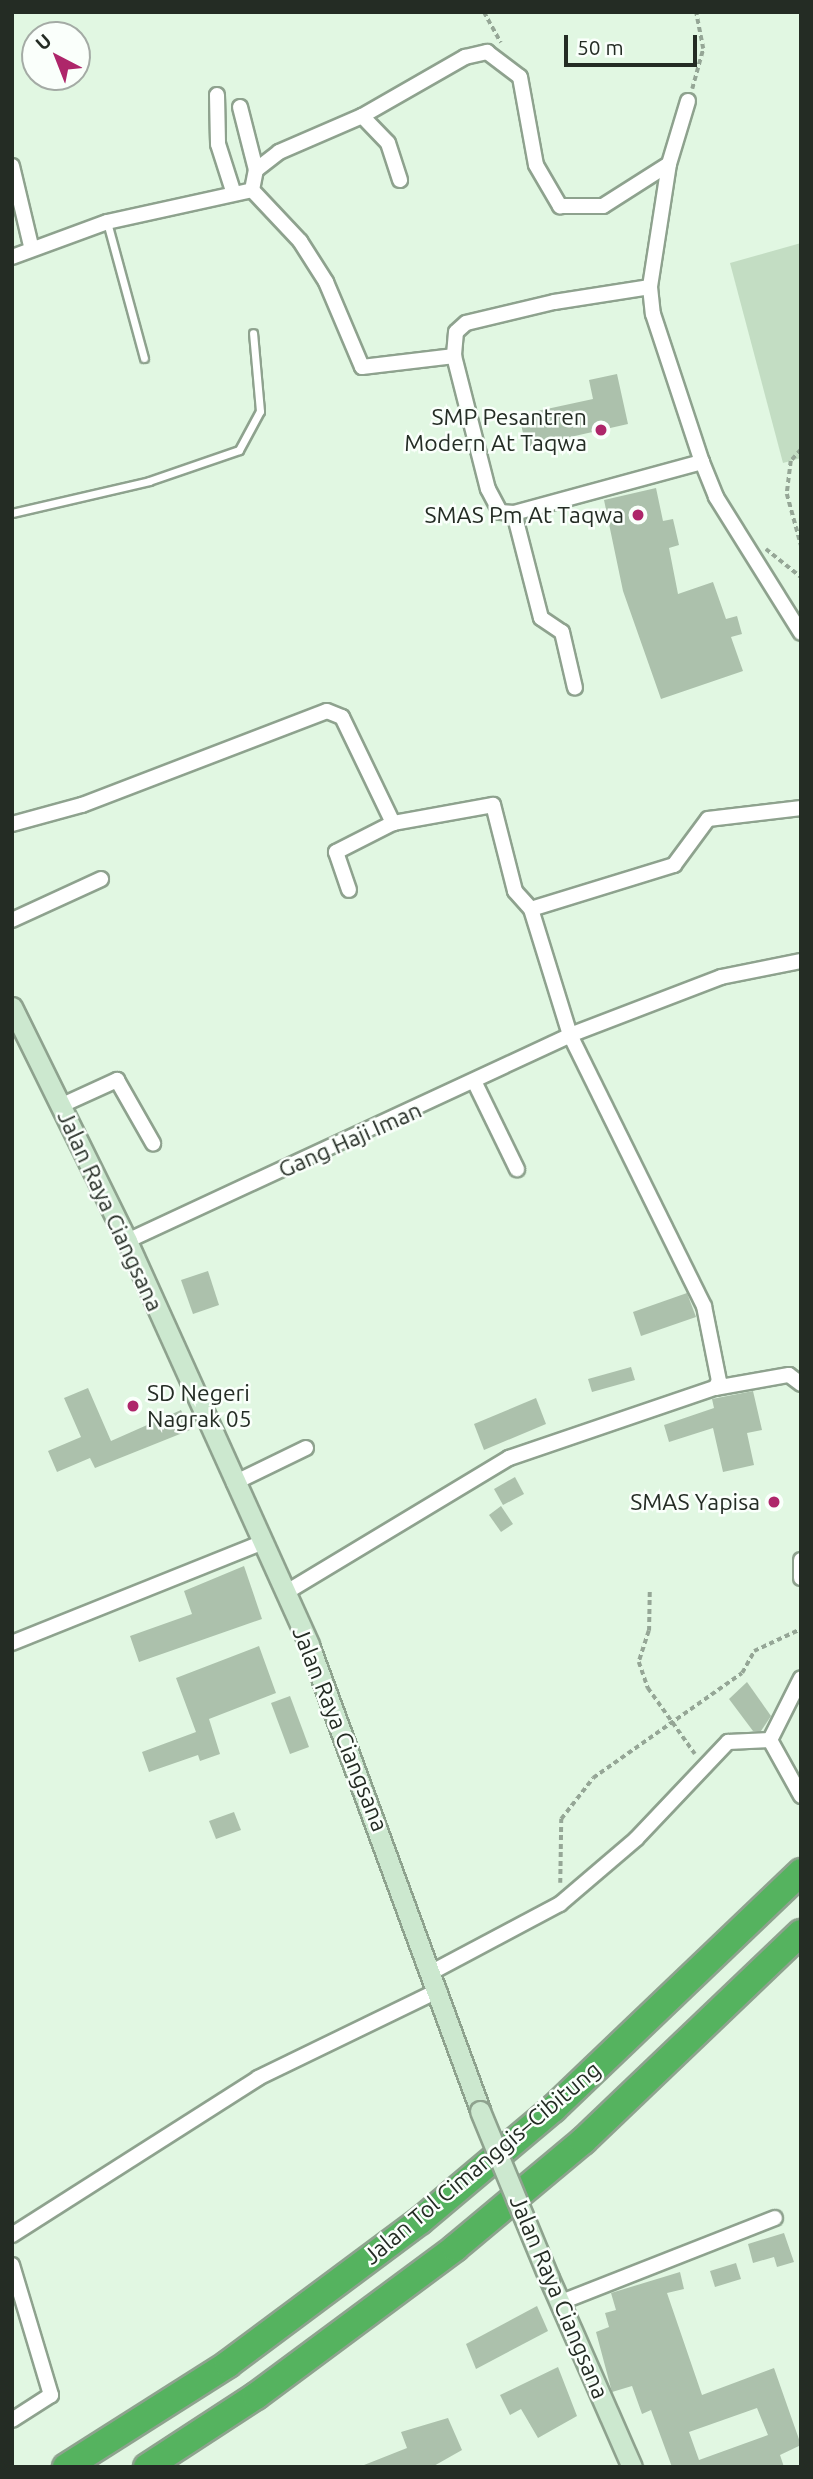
<!DOCTYPE html>
<meta charset="utf-8">
<style>
body{margin:0}
#map{position:relative;width:813px;height:2479px;overflow:hidden;background:#e1f7e2;font-family:Ubuntu,sans-serif}
div>[style]{position:absolute}
.green>*{inset:0;background:#c3ddc3}
.building>*{inset:0;background:#acc1ac}
.path>*{height:3.5px;margin-top:-1.75px;transform-origin:0;background:repeating-linear-gradient(90deg,#95a696 0 5px,transparent 0 8.5px)}
.roads{filter:drop-shadow(2px 0 #8ea28e) drop-shadow(-2px 0 #8ea28e) drop-shadow(0 2px #8ea28e) drop-shadow(0 -2px #8ea28e)}
.service>*{height:7px;margin:-3.5px;padding:0 3.5px;transform-origin:3.5px;border-radius:3.5px;background:#fff}
.minor>*{height:14px;margin:-7px;padding:0 7px;transform-origin:7px;border-radius:7px;background:#fff}
.secondary>*{height:19px;margin:-9.5px;padding:0 9.5px;transform-origin:9.5px;border-radius:9.5px;background:#cce8cf}
.motorway>*{height:26px;margin:-13px;padding:0 13px;transform-origin:13px;border-radius:13px;background:#55b35f}
.bridges{filter:drop-shadow(2px 0 #8ea28e) drop-shadow(-2px 0 #8ea28e) drop-shadow(0 2px #8ea28e) drop-shadow(0 -2px #8ea28e)}
.secondary-bridge>*{height:19px;margin:-9.5px;padding:0 9.5px;transform-origin:9.5px;border-radius:9.5px;background:#cce8cf}
.dots>*{width:19px;height:19px;translate:-50% -50%;box-sizing:border-box;border:4px solid #fafffb;border-radius:50%}
span{translate:-50% -50%;white-space:nowrap;text-align:center;line-height:1.15;-webkit-text-stroke:5px #fafffb;paint-order:stroke}
.poi-label{font-size:23px;color:#242c24}
.right{translate:-100% -50%;text-align:right}
.left{translate:0 -50%;text-align:left}
.street-label{font-size:23px;color:#242c24}
.frame{position:absolute;inset:0;border:14px solid #242c24;pointer-events:none}
.north{position:absolute;left:21px;top:21px;width:70px;height:70px;box-sizing:border-box;background:#fafffb;border:2px solid #a4aba5;border-radius:50%;rotate:318deg;font-size:19px;font-weight:700;line-height:28px;text-align:center;color:#242c24}
.north::after{content:'';display:block;margin:auto;width:24px;height:32px;background:#ae266a;clip-path:polygon(50% 0,100% 100%,50% 72%,0 100%)}
.scale{position:absolute;left:564px;top:35px;width:133px;height:32px;box-sizing:border-box;border:4px solid #242c24;border-top:0;padding-left:9px;font-size:21px;line-height:24px;white-space:nowrap;color:#242c24;-webkit-text-stroke:5px #fafffb;paint-order:stroke}
</style>
<div id="map">
<div class="green">
<div style="clip-path:polygon(801px 243px,801px 458px,783px 463px,730px 263px)"></div>
</div>
<div class="building">
<div style="clip-path:polygon(617px 374px,628px 424px,526px 447px,519px 415px,593px 399px,589px 380px)"></div>
<div style="clip-path:polygon(656px 488px,663px 521px,673px 519px,679px 545px,669px 548px,678px 594px,713px 582px,726px 619px,737px 616px,742px 634px,731px 637px,743px 671px,661px 699px,623px 591px,604px 500px)"></div>
<div style="clip-path:polygon(208px 1271px,219px 1305px,193px 1314px,181px 1280px)"></div>
<div style="clip-path:polygon(687px 1293px,696px 1317px,641px 1336px,633px 1312px)"></div>
<div style="clip-path:polygon(631px 1367px,635px 1380px,592px 1392px,588px 1379px)"></div>
<div style="clip-path:polygon(88px 1388px,111px 1441px,181px 1410px,190px 1430px,95px 1468px,90px 1458px,57px 1472px,48px 1451px,81px 1437px,64px 1398px)"></div>
<div style="clip-path:polygon(753px 1391px,762px 1430px,747px 1433px,754px 1465px,723px 1472px,713px 1428px,669px 1442px,664px 1425px,714px 1408px,712px 1399px)"></div>
<div style="clip-path:polygon(536px 1398px,546px 1424px,484px 1450px,474px 1424px)"></div>
<div style="clip-path:polygon(515px 1477px,524px 1494px,503px 1505px,494px 1489px)"></div>
<div style="clip-path:polygon(501px 1506px,513px 1524px,501px 1532px,489px 1515px)"></div>
<div style="clip-path:polygon(244px 1566px,262px 1619px,139px 1662px,130px 1636px,192px 1614px,184px 1591px)"></div>
<div style="clip-path:polygon(259px 1646px,276px 1693px,209px 1719px,220px 1754px,200px 1761px,198px 1755px,149px 1772px,142px 1752px,196px 1732px,176px 1678px)"></div>
<div style="clip-path:polygon(747px 1682px,771px 1716px,761px 1731px,753px 1731px,729px 1699px)"></div>
<div style="clip-path:polygon(290px 1696px,309px 1747px,290px 1754px,271px 1703px)"></div>
<div style="clip-path:polygon(234px 1812px,241px 1830px,216px 1839px,209px 1821px)"></div>
<div style="clip-path:polygon(784px 2233px,794px 2262px,777px 2267px,774px 2257px,753px 2263px,748px 2244px)"></div>
<div style="clip-path:polygon(736px 2263px,741px 2279px,715px 2287px,710px 2271px)"></div>
<div style="clip-path:polygon(evenodd,680px 2272px,684px 2289px,667px 2293px,702px 2395px,774px 2368px,801px 2445px,780px 2455px,784px 2467px,672px 2467px,651px 2410px,642px 2414px,632px 2386px,612px 2392px,596px 2332px,609px 2327px,605px 2313px,616px 2310px,611px 2293px,680px 2272px,757px 2408px,768px 2435px,699px 2460px,689px 2432px,757px 2408px)"></div>
<div style="clip-path:polygon(537px 2306px,548px 2331px,476px 2369px,466px 2344px)"></div>
<div style="clip-path:polygon(558px 2367px,577px 2416px,538px 2438px,521px 2409px,510px 2415px,500px 2395px)"></div>
<div style="clip-path:polygon(448px 2418px,462px 2450px,432px 2467px,359px 2467px,407px 2448px,401px 2432px)"></div>
</div>
<div class="path">
<div style="left:484px;top:12px;width:35px;rotate:61deg"></div>
<div style="left:692px;top:89px;width:41px;rotate:-74.6deg"></div>
<div style="left:703px;top:49px;width:38px;rotate:-101deg"></div>
<div style="left:801px;top:450px;width:15px;rotate:132deg"></div>
<div style="left:791px;top:461px;width:33px;rotate:97deg"></div>
<div style="left:787px;top:494px;width:53px;rotate:74.6deg"></div>
<div style="left:766px;top:549px;width:45px;rotate:38.7deg"></div>
<div style="left:650px;top:1592px;width:39px;rotate:91deg"></div>
<div style="left:649px;top:1631px;width:33px;rotate:108deg"></div>
<div style="left:639px;top:1662px;width:28px;rotate:71deg"></div>
<div style="left:648px;top:1688px;width:81px;rotate:54.5deg"></div>
<div style="left:560px;top:1883px;width:64px;rotate:-89.1deg"></div>
<div style="left:561px;top:1819px;width:52px;rotate:-52deg"></div>
<div style="left:593px;top:1778px;width:182px;rotate:-35.2deg"></div>
<div style="left:742px;top:1673px;width:25px;rotate:-61deg"></div>
<div style="left:754px;top:1651px;width:52px;rotate:-25.1deg"></div>
</div>
<div class="roads">
<div class="service">
<div style="left:107px;top:222px;width:141px;rotate:74.8deg"></div>
<div style="left:12px;top:513px;width:141px;rotate:-13.1deg"></div>
<div style="left:149px;top:481px;width:95px;rotate:-19deg"></div>
<div style="left:239px;top:450px;width:44px;rotate:-61.7deg"></div>
<div style="left:260px;top:411px;width:78px;rotate:-95.1deg"></div>
</div>
<div class="minor">
<div style="left:217px;top:95px;width:49px;rotate:88.8deg"></div>
<div style="left:218px;top:144px;width:49px;rotate:72.3deg"></div>
<div style="left:688px;top:101px;width:66px;rotate:106.8deg"></div>
<div style="left:669px;top:164px;width:124px;rotate:98.8deg"></div>
<div style="left:650px;top:287px;width:27px;rotate:84deg"></div>
<div style="left:653px;top:314px;width:156px;rotate:71.7deg"></div>
<div style="left:240px;top:107px;width:65px;rotate:75.7deg"></div>
<div style="left:362px;top:116px;width:37px;rotate:46deg"></div>
<div style="left:388px;top:143px;width:39px;rotate:72deg"></div>
<div style="left:12px;top:166px;width:82px;rotate:76.6deg"></div>
<div style="left:252px;top:190px;width:20px;rotate:-79deg"></div>
<div style="left:256px;top:170px;width:29px;rotate:-38deg"></div>
<div style="left:279px;top:152px;width:90px;rotate:-23.4deg"></div>
<div style="left:362px;top:116px;width:119px;rotate:-29.8deg"></div>
<div style="left:465px;top:57px;width:23px;rotate:-13deg"></div>
<div style="left:487px;top:52px;width:41px;rotate:37.1deg"></div>
<div style="left:520px;top:77px;width:89px;rotate:79.7deg"></div>
<div style="left:536px;top:165px;width:48px;rotate:59.7deg"></div>
<div style="left:560px;top:206px;width:43px"></div>
<div style="left:603px;top:206px;width:78px;rotate:-32.5deg"></div>
<div style="left:12px;top:257px;width:101px;rotate:-20.2deg"></div>
<div style="left:107px;top:222px;width:148px;rotate:-12.4deg"></div>
<div style="left:252px;top:190px;width:70px;rotate:46.7deg"></div>
<div style="left:300px;top:241px;width:49px;rotate:57.6deg"></div>
<div style="left:326px;top:282px;width:92px;rotate:67deg"></div>
<div style="left:362px;top:367px;width:93px;rotate:-6.8deg"></div>
<div style="left:650px;top:287px;width:97px;rotate:171.1deg"></div>
<div style="left:554px;top:302px;width:90px;rotate:166.6deg"></div>
<div style="left:466px;top:323px;width:13px;rotate:138deg"></div>
<div style="left:456px;top:332px;width:24px;rotate:95deg"></div>
<div style="left:454px;top:356px;width:137px;rotate:75.7deg"></div>
<div style="left:488px;top:489px;width:26px;rotate:62deg"></div>
<div style="left:500px;top:512px;width:14px;rotate:4deg"></div>
<div style="left:514px;top:513px;width:195px;rotate:-15.2deg"></div>
<div style="left:702px;top:462px;width:38px;rotate:68deg"></div>
<div style="left:716px;top:497px;width:160px;rotate:58deg"></div>
<div style="left:514px;top:513px;width:108px;rotate:75.6deg"></div>
<div style="left:541px;top:618px;width:25px;rotate:34deg"></div>
<div style="left:562px;top:632px;width:57px;rotate:76.9deg"></div>
<div style="left:12px;top:824px;width:73px;rotate:-15.2deg"></div>
<div style="left:82px;top:805px;width:262px;rotate:-21deg"></div>
<div style="left:327px;top:711px;width:16px;rotate:22deg"></div>
<div style="left:342px;top:717px;width:118px;rotate:64.3deg"></div>
<div style="left:531px;top:909px;width:150px;rotate:-17.1deg"></div>
<div style="left:674px;top:865px;width:57px;rotate:-53.5deg"></div>
<div style="left:708px;top:819px;width:94px;rotate:-6.7deg"></div>
<div style="left:12px;top:920px;width:98px;rotate:-24.7deg"></div>
<div style="left:475px;top:1083px;width:96px;rotate:64deg"></div>
<div style="left:60px;top:1106px;width:63px;rotate:-24.5deg"></div>
<div style="left:117px;top:1080px;width:73px;rotate:60.3deg"></div>
<div style="left:127px;top:1241px;width:489px;rotate:-24.9deg"></div>
<div style="left:570px;top:1035px;width:162px;rotate:-21deg"></div>
<div style="left:721px;top:977px;width:82px;rotate:-11.3deg"></div>
<div style="left:715px;top:1388px;width:75px;rotate:-10deg"></div>
<div style="left:789px;top:1375px;width:15px;rotate:37deg"></div>
<div style="left:234px;top:1483px;width:80px;rotate:-25.9deg"></div>
<div style="left:801px;top:1560px;width:18px;rotate:90deg"></div>
<div style="left:285px;top:1593px;width:262px;rotate:-31.1deg"></div>
<div style="left:509px;top:1458px;width:218px;rotate:-18.8deg"></div>
<div style="left:715px;top:1388px;width:8px;rotate:-60deg"></div>
<div style="left:719px;top:1381px;width:76px;rotate:-101.3deg"></div>
<div style="left:704px;top:1306px;width:302px;rotate:-116.3deg"></div>
<div style="left:570px;top:1035px;width:132px;rotate:-107.2deg"></div>
<div style="left:531px;top:909px;width:24px;rotate:-132deg"></div>
<div style="left:515px;top:891px;width:89px;rotate:-104.3deg"></div>
<div style="left:493px;top:805px;width:102px;rotate:169.8deg"></div>
<div style="left:393px;top:823px;width:64px;rotate:153deg"></div>
<div style="left:336px;top:852px;width:40px;rotate:71.1deg"></div>
<div style="left:12px;top:1643px;width:268px;rotate:-21.9deg"></div>
<div style="left:770px;top:1740px;width:69px;rotate:-63.4deg"></div>
<div style="left:770px;top:1740px;width:64px;rotate:61deg"></div>
<div style="left:432px;top:1972px;width:145px;rotate:-28deg"></div>
<div style="left:560px;top:1904px;width:100px;rotate:-40.5deg"></div>
<div style="left:636px;top:1839px;width:134px;rotate:-46.5deg"></div>
<div style="left:728px;top:1742px;width:42px;rotate:-2.7deg"></div>
<div style="left:12px;top:2235px;width:292px;rotate:-32.5deg"></div>
<div style="left:258px;top:2078px;width:201px;rotate:-25.9deg"></div>
<div style="left:12px;top:2265px;width:136px;rotate:73.3deg"></div>
<div style="left:51px;top:2395px;width:46px;rotate:147.3deg"></div>
<div style="left:559px;top:2303px;width:232px;rotate:-21.5deg"></div>
</div>
<div class="secondary">
<div style="left:12px;top:1007px;width:261px;rotate:63.8deg"></div>
<div style="left:127px;top:1241px;width:443px;rotate:65.7deg"></div>
<div style="left:309px;top:1645px;width:496px;rotate:69.8deg"></div>
<div style="left:549px;top:2278px;width:206px;rotate:66.3deg"></div>
</div>
<div class="motorway">
<div style="left:66px;top:2467px;width:192px;rotate:-32.4deg"></div>
<div style="left:228px;top:2364px;width:239px;rotate:-36.7deg"></div>
<div style="left:420px;top:2221px;width:174px;rotate:-40.1deg"></div>
<div style="left:553px;top:2109px;width:343px;rotate:-43.7deg"></div>
<div style="left:147px;top:2467px;width:130px;rotate:-33.1deg"></div>
<div style="left:256px;top:2396px;width:248px;rotate:-36.6deg"></div>
<div style="left:455px;top:2248px;width:167px;rotate:-39.9deg"></div>
<div style="left:583px;top:2141px;width:301px;rotate:-43.7deg"></div>
</div>
</div>
<div class="bridges">
<div class="secondary-bridge">
<div style="left:480px;top:2111px;width:181px;rotate:67.6deg"></div>
</div>
</div>
<div class="dots">
<div style="left:601px;top:430px;background:#ae266a"></div>
<div style="left:638px;top:515px;background:#ae266a"></div>
<div style="left:133px;top:1406px;background:#ae266a"></div>
<div style="left:774px;top:1502px;background:#ae266a"></div>
</div>
<div class="poi-label">
<span class="right" style="left:587px;top:430px">SMP Pesantren<br>Modern At Taqwa</span>
<span class="right" style="left:624px;top:515px">SMAS Pm At Taqwa</span>
<span class="left" style="left:147px;top:1406px">SD Negeri<br>Nagrak 05</span>
<span class="right" style="left:760px;top:1502px">SMAS Yapisa</span>
</div>
<div class="street-label">
<span style="left:350px;top:1140px;rotate:-24deg">Gang Haji Iman</span>
<span style="left:110px;top:1211px;rotate:65deg">Jalan Raya Ciangsana</span>
<span style="left:340px;top:1729px;rotate:68deg">Jalan Raya Ciangsana</span>
<span style="left:482px;top:2163px;rotate:-40deg">Jalan Tol Cimanggis–Cibitung</span>
<span style="left:559px;top:2297px;rotate:67deg">Jalan Raya Ciangsana</span>
</div>
<div class="frame"></div>
<div class="north">U</div>
<div class="scale">50 m</div>
</div>
